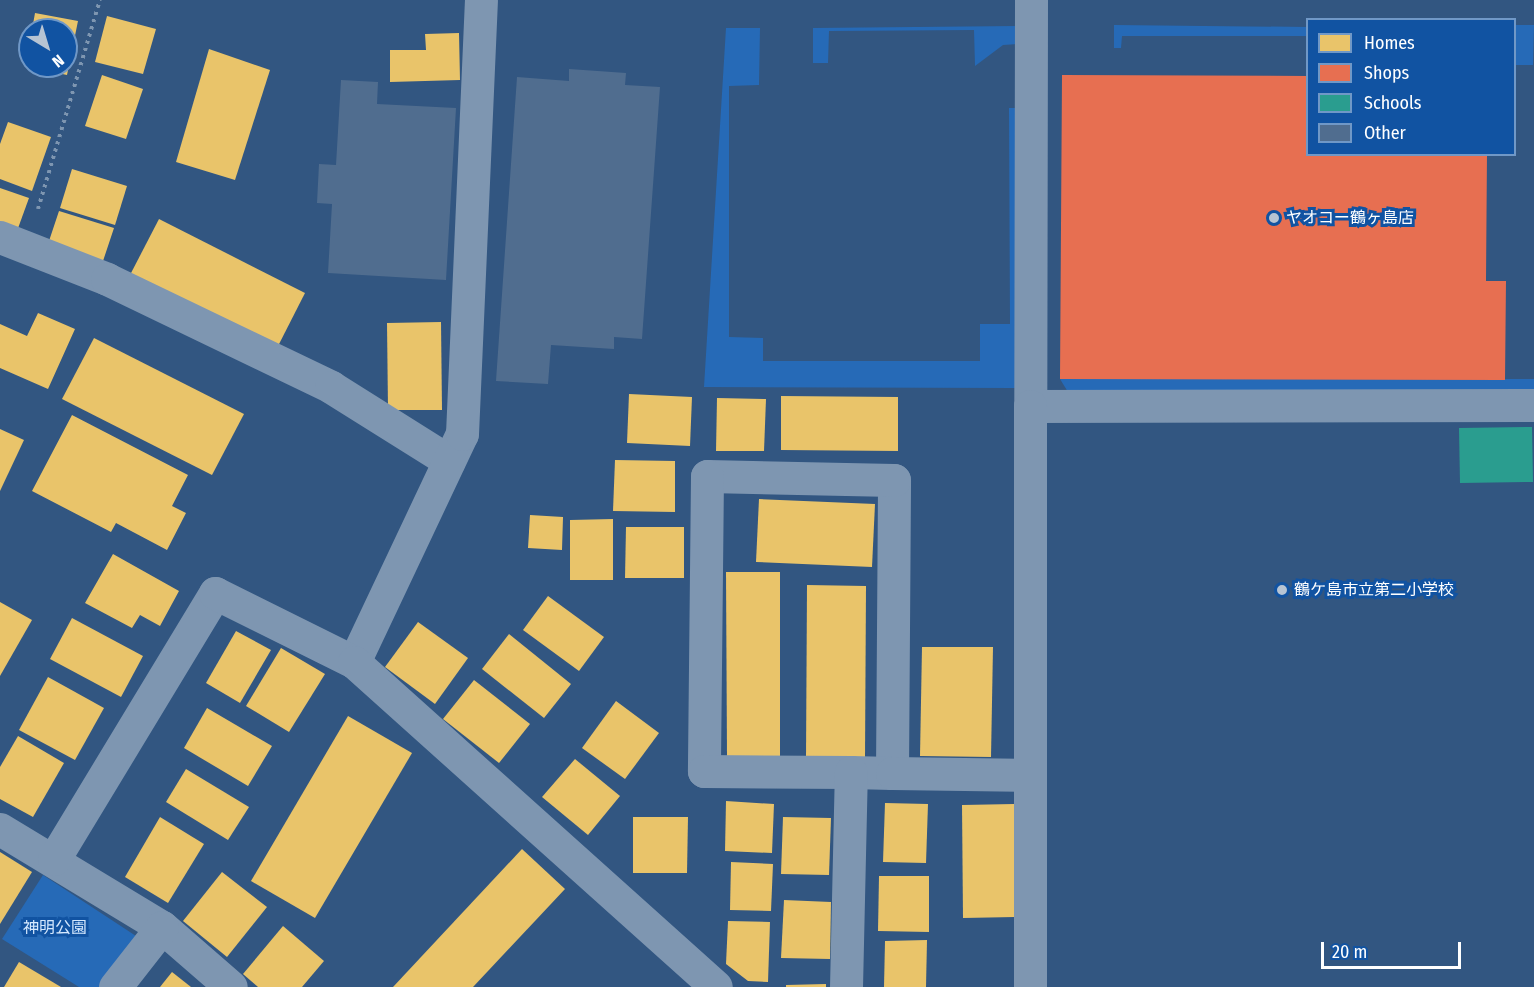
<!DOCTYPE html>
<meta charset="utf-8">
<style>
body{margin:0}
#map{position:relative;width:1534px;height:987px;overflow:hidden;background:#325681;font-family:"Fira Sans Condensed","Noto Sans JP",sans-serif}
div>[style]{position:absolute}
.green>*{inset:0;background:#266ab7}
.homes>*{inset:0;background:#e9c46a}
.shops>*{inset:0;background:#e76f51}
.schools>*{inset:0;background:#2a9d8f}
.building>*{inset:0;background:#506d8f}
.path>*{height:4px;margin-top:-2px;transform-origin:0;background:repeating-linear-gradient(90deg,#7e96b1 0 3px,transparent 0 7.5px)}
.street>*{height:33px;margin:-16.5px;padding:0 16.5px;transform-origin:16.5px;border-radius:16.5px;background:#7e96b1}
.dots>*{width:16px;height:16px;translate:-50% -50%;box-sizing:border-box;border:3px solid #1153a2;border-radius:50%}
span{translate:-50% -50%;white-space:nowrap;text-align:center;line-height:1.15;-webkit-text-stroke:6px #1153a2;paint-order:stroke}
.poi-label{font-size:16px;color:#fff}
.left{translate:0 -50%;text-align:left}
.park-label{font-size:16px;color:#d4e8fe}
.legend{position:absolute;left:1306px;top:18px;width:210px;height:138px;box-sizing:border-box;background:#1153a2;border:2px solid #7098c7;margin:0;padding:8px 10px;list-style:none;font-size:18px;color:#fff}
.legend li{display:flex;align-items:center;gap:12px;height:30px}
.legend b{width:30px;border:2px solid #7098c7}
.north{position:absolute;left:18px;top:18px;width:60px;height:60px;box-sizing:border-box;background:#1153a2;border:2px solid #7098c7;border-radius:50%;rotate:142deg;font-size:16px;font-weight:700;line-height:24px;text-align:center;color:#fff}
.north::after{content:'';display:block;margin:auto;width:21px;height:27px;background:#b7c4d3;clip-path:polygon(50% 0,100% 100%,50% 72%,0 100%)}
.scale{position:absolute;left:1321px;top:942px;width:140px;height:27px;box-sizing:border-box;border:3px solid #fff;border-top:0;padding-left:8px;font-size:18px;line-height:21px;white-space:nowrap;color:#fff;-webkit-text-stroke:4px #1153a2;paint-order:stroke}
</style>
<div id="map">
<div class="green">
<div style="clip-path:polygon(1114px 25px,1307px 27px,1307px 36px,1122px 36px,1121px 48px,1114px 48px)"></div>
<div style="clip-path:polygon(1515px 25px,1534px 25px,1533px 65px,1515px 65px)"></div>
<div style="clip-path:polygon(1019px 26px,1020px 44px,1003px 45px,975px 66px,974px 30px,829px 31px,828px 63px,813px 63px,813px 28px)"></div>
<div style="clip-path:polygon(726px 28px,760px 28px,759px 85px,729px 86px,729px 337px,763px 338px,763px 361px,980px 361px,980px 324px,1010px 324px,1009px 108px,1019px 108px,1016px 388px,704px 387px)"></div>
<div style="clip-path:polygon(1060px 379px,1534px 379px,1534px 390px,1068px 392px)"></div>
<div style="clip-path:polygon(43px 875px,136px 936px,99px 987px,79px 987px,2px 939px)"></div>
</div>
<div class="homes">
<div style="clip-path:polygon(35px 13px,78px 21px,67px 75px,24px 66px,29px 43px,30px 66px,66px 66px,66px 30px,32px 30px)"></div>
<div style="clip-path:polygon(107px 16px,156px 29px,143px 74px,95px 62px)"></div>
<div style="clip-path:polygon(459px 33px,460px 80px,390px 82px,390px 50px,426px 50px,425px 34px)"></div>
<div style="clip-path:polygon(209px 49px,270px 70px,235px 180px,176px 162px)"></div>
<div style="clip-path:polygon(102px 75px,143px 89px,126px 139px,85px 126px)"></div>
<div style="clip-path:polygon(8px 122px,51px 137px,32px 191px,0 179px,0 144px)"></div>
<div style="clip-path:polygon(72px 169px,127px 186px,115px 225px,60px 208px)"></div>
<div style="clip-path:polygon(0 188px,29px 198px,17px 231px,0 225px)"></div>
<div style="clip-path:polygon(59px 211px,114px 228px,101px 267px,46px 250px)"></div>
<div style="clip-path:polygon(159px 219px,305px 293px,276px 350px,130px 275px)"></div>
<div style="clip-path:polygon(38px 313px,75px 329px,48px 389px,0 368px,0 324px,27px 336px)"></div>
<div style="clip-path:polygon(441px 322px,442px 410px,388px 410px,387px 323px)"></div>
<div style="clip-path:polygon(94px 338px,244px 414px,212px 475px,62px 399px)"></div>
<div style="clip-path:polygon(629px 394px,692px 397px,690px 446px,627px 443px)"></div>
<div style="clip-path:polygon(781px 396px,898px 397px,898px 451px,781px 450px)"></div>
<div style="clip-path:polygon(717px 398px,766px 399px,764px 451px,716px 451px)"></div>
<div style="clip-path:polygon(72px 415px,188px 475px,172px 506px,186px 513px,167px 550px,116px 523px,111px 532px,32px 491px)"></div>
<div style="clip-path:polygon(0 429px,24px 440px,0 491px)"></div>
<div style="clip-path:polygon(615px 460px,675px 461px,675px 512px,613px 511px)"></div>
<div style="clip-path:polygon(759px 499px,875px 504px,872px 567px,756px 562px)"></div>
<div style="clip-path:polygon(530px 515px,563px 517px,562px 550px,528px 548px)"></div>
<div style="clip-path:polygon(613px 519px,613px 580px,570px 580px,570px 520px)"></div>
<div style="clip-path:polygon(626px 527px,684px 527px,684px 578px,625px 578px)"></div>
<div style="clip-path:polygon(113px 554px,179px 591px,160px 626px,140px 615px,132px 628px,85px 603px)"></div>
<div style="clip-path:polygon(726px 572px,780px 572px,780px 757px,727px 757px)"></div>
<div style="clip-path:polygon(807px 585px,866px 586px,865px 758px,806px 758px)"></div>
<div style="clip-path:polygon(548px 596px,604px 637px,579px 671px,523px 630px)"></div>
<div style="clip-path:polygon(0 602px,32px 620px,0 676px)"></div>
<div style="clip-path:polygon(72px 618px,143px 656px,121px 697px,50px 659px)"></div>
<div style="clip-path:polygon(418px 622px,468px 658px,435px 704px,385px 667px)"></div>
<div style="clip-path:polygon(236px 631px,271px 650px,240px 703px,206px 683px)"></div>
<div style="clip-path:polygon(509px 634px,571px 684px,544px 718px,482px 669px)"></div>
<div style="clip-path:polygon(922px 647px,993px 647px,991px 757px,920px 756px)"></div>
<div style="clip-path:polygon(281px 648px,325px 674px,289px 732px,246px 706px)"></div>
<div style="clip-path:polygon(48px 677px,104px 708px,75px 760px,19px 730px)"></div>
<div style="clip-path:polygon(474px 680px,530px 724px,499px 763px,443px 719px)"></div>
<div style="clip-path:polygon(616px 701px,659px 733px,625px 779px,582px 748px)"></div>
<div style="clip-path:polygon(207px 708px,272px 746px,248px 786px,184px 748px)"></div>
<div style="clip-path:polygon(348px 716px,412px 753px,315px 918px,251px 881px)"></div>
<div style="clip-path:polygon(18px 736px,64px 763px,33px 817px,0 799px,0 767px)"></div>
<div style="clip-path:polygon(575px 759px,620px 796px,588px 835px,542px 797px)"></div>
<div style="clip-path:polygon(186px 769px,249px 807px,228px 840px,166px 802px)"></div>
<div style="clip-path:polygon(726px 801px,774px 804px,772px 853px,725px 851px)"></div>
<div style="clip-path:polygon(885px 803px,928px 804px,926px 863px,883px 862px)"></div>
<div style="clip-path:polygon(1014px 804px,1015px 917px,963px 918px,962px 805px)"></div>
<div style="clip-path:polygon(160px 817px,204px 844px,168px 903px,125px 877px)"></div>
<div style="clip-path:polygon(633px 817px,688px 817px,687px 873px,633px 873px)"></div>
<div style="clip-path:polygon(783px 817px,831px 818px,829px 875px,781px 874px)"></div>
<div style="clip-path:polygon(522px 849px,565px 889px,473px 987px,393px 987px)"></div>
<div style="clip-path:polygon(0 852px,32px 872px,0 924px)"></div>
<div style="clip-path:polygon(731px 862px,773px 864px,771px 911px,730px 910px)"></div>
<div style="clip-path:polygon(222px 872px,267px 907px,227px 957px,183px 921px)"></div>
<div style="clip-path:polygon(879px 876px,929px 876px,929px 932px,878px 931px)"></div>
<div style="clip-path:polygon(784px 900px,831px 902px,830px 959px,781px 958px)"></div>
<div style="clip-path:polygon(728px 921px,770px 922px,768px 982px,748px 981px,726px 964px)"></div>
<div style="clip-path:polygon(283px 926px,324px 961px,302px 987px,258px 987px,243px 974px)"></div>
<div style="clip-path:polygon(927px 940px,926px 987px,884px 987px,885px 941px)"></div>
<div style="clip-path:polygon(19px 962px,61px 987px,4px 987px)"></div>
<div style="clip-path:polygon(172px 972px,191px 987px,160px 987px)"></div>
<div style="clip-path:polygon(826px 984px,826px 987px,786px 987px,786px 985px)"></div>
</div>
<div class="shops">
<div style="clip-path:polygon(1062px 75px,1308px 76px,1308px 154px,1487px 154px,1486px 281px,1506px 281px,1505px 380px,1060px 379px)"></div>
</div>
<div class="schools">
<div style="clip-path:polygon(1532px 427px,1533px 482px,1460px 483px,1459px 428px)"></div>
</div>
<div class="building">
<div style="clip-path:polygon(569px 69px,626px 73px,625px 85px,660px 87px,642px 339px,614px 337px,614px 349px,551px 345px,548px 384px,496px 381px,517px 77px,569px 81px)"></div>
<div style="clip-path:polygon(341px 80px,378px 82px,377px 104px,456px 108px,446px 280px,328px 273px,332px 204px,317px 203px,319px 164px,336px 165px)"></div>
</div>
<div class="path">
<div style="left:38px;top:209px;width:218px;rotate:-73.5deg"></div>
</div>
<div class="street">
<div style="left:1031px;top:0;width:406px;rotate:90.1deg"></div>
<div style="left:1030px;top:406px;width:504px;rotate:-0.11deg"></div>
<div style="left:0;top:237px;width:115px;rotate:21.4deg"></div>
<div style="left:107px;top:279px;width:249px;rotate:25.7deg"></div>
<div style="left:331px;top:387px;width:139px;rotate:32.1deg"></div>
<div style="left:354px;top:662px;width:252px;rotate:-64.7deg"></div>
<div style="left:462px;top:434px;width:434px;rotate:-87.5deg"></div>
<div style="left:892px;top:773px;width:293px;rotate:-89.6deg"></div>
<div style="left:894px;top:480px;width:187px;rotate:-178.8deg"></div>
<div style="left:707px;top:476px;width:295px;rotate:90.6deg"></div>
<div style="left:704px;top:771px;width:147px;rotate:0.4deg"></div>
<div style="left:851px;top:772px;width:41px;rotate:1.4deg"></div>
<div style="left:892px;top:773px;width:136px;rotate:0.8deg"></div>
<div style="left:0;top:829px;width:189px;rotate:31.2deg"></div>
<div style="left:162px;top:927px;width:91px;rotate:41deg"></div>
<div style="left:54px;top:859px;width:311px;rotate:-58.8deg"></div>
<div style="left:215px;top:593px;width:155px;rotate:26.4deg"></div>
<div style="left:354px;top:662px;width:486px;rotate:41.9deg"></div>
<div style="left:115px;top:987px;width:76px;rotate:-51.9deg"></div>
<div style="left:846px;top:987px;width:215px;rotate:-88.7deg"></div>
<div style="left:1030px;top:987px;width:581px;rotate:-90deg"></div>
</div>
<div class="dots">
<div style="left:1274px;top:218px;background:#b7c4d3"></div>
<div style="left:1282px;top:590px;background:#b7c4d3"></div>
</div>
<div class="poi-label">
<span class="left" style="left:1286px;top:218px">ヤオコー鶴ヶ島店</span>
<span class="left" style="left:1294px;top:590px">鶴ケ島市立第二小学校</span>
</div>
<div class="park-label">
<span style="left:55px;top:928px">神明公園</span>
</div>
<ul class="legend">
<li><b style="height:16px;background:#e9c46a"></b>Homes</li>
<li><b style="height:16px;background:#e76f51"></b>Shops</li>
<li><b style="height:16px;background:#2a9d8f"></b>Schools</li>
<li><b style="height:16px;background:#506d8f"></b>Other</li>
</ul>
<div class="north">N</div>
<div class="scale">20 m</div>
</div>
